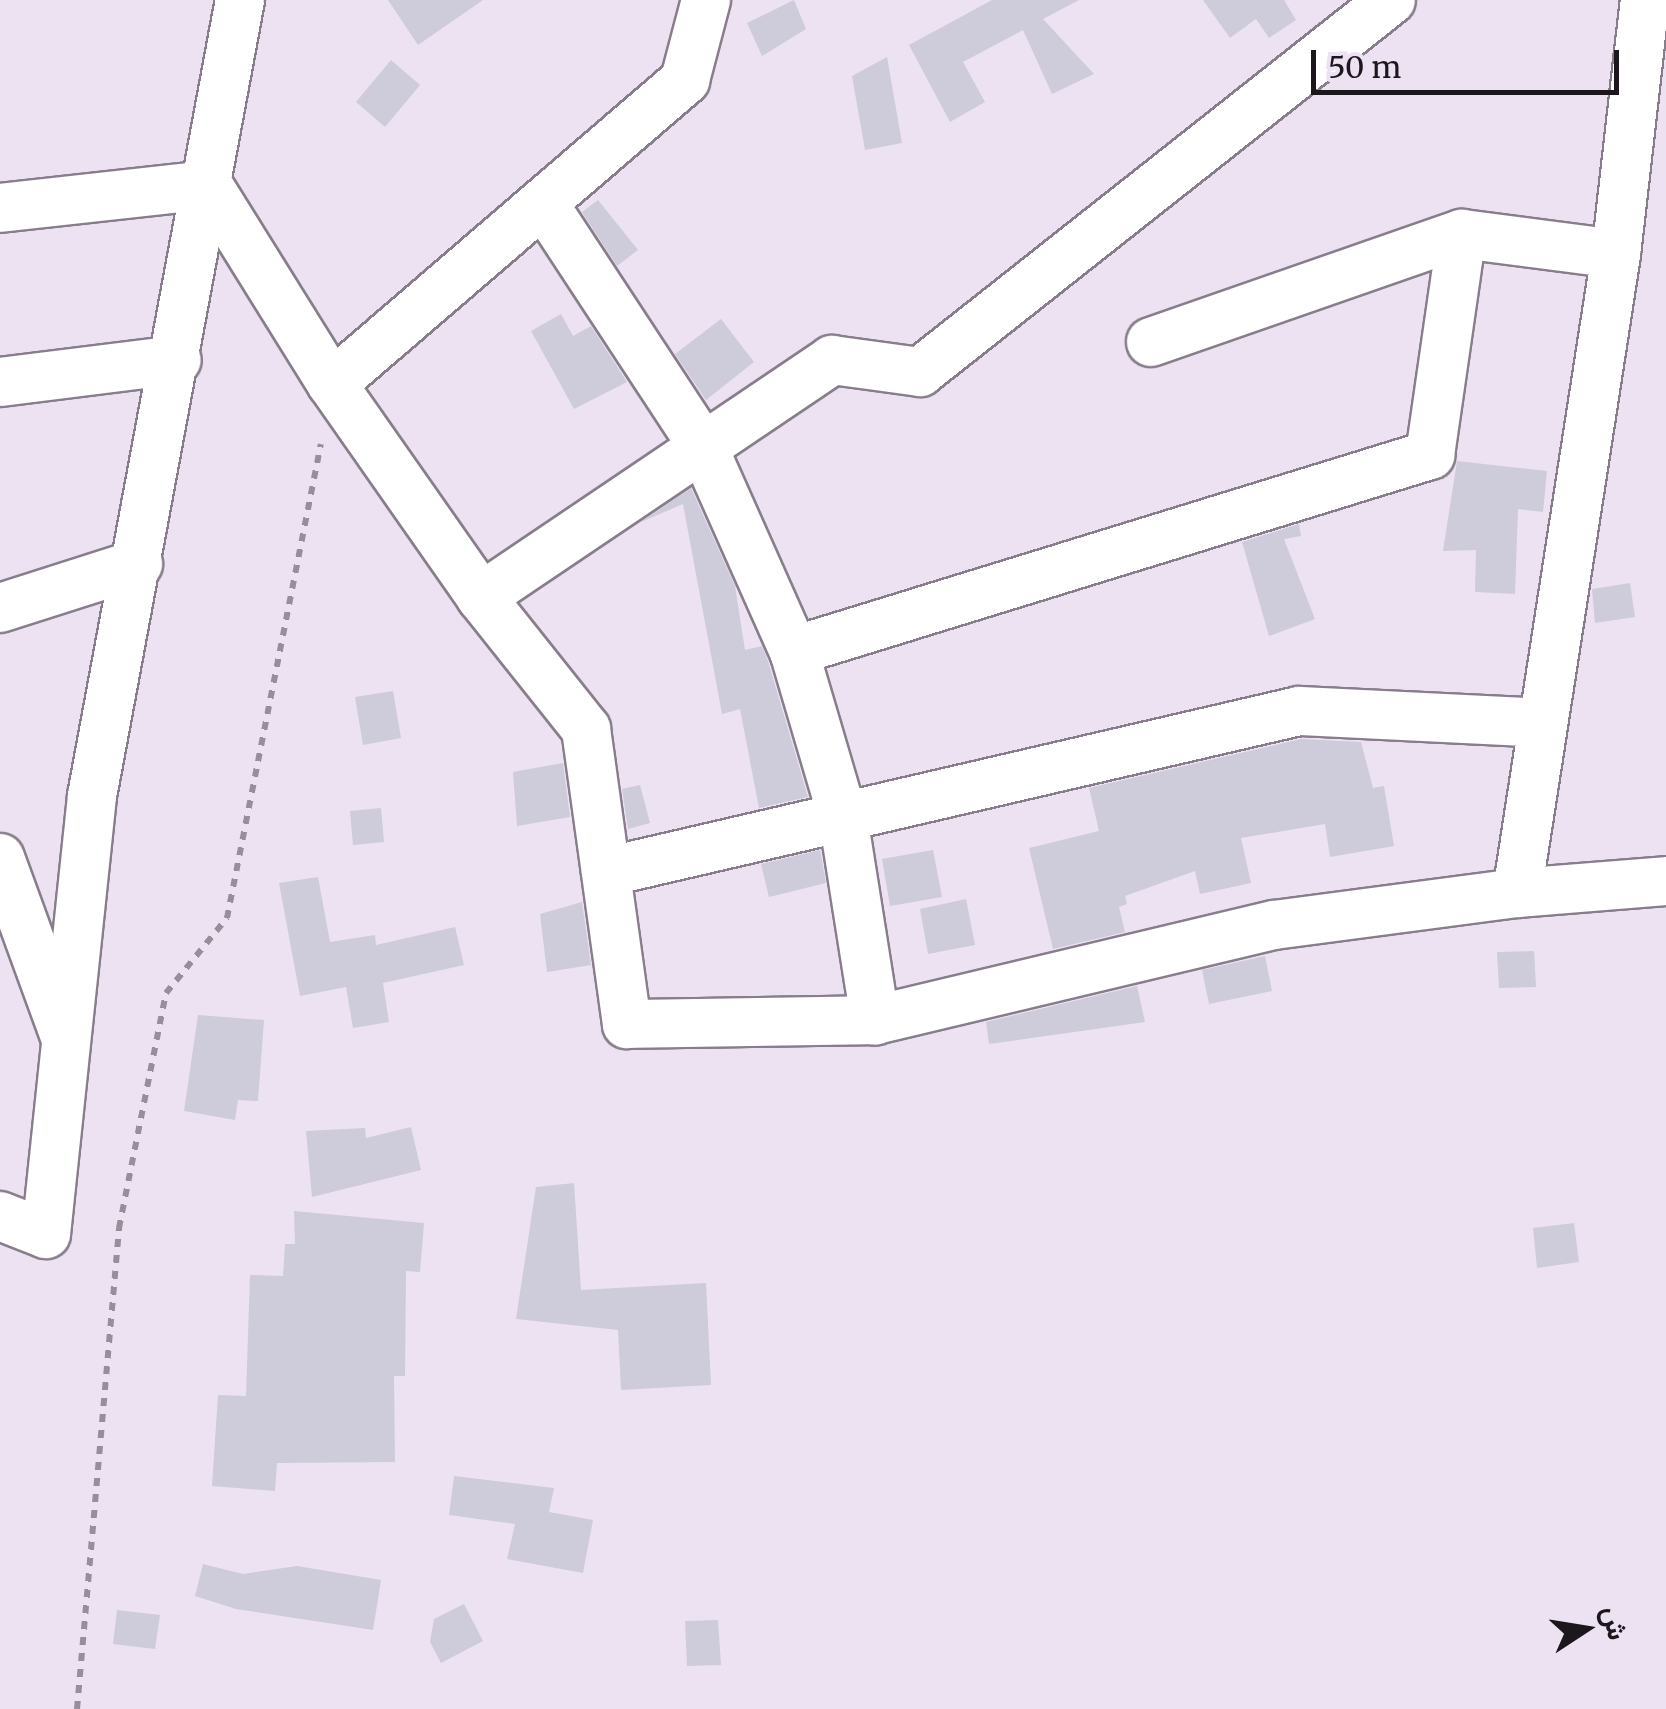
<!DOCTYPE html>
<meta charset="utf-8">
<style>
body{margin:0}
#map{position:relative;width:1666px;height:1709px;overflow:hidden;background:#ede2f1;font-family:Merriweather,Vazirmatn,serif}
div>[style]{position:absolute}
.building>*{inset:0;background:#cecbdb}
.path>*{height:6px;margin-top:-3px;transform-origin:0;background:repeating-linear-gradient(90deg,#968e99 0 8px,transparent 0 16px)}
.roads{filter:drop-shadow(2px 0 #887e8b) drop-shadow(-2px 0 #887e8b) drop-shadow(0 2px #887e8b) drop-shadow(0 -2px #887e8b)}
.minor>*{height:48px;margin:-24px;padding:0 24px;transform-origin:24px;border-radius:24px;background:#fff}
span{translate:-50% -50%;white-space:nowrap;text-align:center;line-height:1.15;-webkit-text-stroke:9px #ede2f1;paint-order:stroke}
.north{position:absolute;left:1536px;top:1579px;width:100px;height:100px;-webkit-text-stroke:8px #ede2f1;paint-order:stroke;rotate:78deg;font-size:28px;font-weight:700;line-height:40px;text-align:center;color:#1b171c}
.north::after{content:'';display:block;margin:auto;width:35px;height:45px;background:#1b171c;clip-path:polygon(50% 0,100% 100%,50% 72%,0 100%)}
.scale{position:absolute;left:1311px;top:50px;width:308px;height:45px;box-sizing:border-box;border:5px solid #1b171c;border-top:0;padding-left:12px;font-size:30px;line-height:35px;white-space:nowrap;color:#1b171c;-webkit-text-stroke:8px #ede2f1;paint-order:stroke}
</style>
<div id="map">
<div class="building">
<div style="clip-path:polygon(388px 0,483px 0,418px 45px)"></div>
<div style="clip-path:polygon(794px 0,806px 29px,762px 56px,747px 23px)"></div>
<div style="clip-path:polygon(992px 0,1079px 0,1043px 19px,1094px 74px,1052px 94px,1023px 30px,963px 62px,985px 102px,950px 122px,909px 45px)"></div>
<div style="clip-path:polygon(1203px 0,1284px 0,1296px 20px,1269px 38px,1256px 19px,1230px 38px)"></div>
<div style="clip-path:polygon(887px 57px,902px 143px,865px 150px,852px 76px)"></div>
<div style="clip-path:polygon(391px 60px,420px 85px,385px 127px,356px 102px)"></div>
<div style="clip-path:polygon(598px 200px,638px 250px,617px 266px,582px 212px)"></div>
<div style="clip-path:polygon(561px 314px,573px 336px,591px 326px,627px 382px,574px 409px,531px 331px)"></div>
<div style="clip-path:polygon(721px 319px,754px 362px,706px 400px,675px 354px)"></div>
<div style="clip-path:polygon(1457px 461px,1547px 471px,1543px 512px,1518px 509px,1515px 594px,1475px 592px,1476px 550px,1443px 551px)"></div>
<div style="clip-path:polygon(691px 488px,735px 586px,745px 650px,762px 646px,768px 661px,808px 797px,759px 808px,740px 709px,722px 714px,683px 504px,641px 522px)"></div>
<div style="clip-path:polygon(1299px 524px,1301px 536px,1284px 539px,1315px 619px,1269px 636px,1242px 542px)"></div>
<div style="clip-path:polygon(1630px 583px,1635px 617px,1595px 623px,1592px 589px)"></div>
<div style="clip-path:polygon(393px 691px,401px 738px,363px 745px,355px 697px)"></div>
<div style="clip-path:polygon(1301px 739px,1361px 742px,1373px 788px,1384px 786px,1394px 846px,1330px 857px,1325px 824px,1241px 838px,1251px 883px,1200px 894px,1195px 871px,1125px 896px,1127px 904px,1119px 907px,1125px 932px,1053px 949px,1029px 848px,1099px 831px,1089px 788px)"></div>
<div style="clip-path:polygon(563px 763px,570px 817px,517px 826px,513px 772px)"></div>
<div style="clip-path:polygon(640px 785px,650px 823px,628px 829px,622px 789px)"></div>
<div style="clip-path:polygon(381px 808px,384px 842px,353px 845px,350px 811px)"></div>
<div style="clip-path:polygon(820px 850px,826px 883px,769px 897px,761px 864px)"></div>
<div style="clip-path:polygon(933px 850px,942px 897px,890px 906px,882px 859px)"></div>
<div style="clip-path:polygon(318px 877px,330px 942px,375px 935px,376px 945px,455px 927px,464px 965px,383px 983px,389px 1022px,353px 1028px,346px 987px,300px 996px,279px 883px)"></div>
<div style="clip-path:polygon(966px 899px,975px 945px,928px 954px,920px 909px)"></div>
<div style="clip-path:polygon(582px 902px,591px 965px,547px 972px,540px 914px)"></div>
<div style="clip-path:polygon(1534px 951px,1536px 987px,1499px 988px,1497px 952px)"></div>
<div style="clip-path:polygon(1265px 956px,1272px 991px,1209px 1004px,1202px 970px)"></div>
<div style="clip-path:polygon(1137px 986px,1145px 1022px,989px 1044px,986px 1022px)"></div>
<div style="clip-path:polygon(198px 1015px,264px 1020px,258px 1101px,238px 1100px,235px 1120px,184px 1111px)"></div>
<div style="clip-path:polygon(411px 1127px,421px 1170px,312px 1197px,306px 1131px,365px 1128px,366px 1138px)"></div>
<div style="clip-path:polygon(574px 1183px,581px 1290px,706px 1283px,711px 1385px,621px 1390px,618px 1330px,516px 1319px,536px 1187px)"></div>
<div style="clip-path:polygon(294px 1211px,424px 1223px,420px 1272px,406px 1271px,405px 1376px,394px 1376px,395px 1462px,277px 1463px,275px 1491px,212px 1486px,218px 1395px,246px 1396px,250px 1275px,283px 1276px,285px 1244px,295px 1244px)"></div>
<div style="clip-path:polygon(1574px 1223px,1579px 1262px,1537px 1268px,1533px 1228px)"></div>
<div style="clip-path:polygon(454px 1476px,554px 1488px,549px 1512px,593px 1520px,583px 1573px,507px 1559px,515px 1524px,449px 1515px)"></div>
<div style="clip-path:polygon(203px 1564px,243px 1574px,297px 1566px,381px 1580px,373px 1630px,236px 1609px,195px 1596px)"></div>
<div style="clip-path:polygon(464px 1604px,483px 1641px,441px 1663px,430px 1642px,434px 1619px)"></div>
<div style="clip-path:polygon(117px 1610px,160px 1615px,155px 1649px,113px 1644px)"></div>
<div style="clip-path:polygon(718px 1620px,721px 1665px,687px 1666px,685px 1621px)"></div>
</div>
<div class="path">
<div style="left:77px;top:1709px;width:483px;rotate:-85deg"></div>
<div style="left:119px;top:1228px;width:240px;rotate:-78.7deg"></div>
<div style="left:166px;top:993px;width:97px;rotate:-50.9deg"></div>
<div style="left:227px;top:918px;width:483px;rotate:-78.8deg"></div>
</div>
<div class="roads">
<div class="minor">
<div style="left:543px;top:203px;width:292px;rotate:56.7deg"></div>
<div style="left:703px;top:447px;width:223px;rotate:66deg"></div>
<div style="left:794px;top:651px;width:173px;rotate:73.6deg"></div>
<div style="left:843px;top:817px;width:206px;rotate:81deg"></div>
<div style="left:0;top:208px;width:209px;rotate:-6.3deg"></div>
<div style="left:208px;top:185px;width:234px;rotate:58.1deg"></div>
<div style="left:332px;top:384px;width:260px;rotate:55deg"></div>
<div style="left:481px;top:597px;width:169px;rotate:51.5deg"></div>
<div style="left:586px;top:729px;width:298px;rotate:82.1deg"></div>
<div style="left:627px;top:1024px;width:248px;rotate:-0.9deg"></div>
<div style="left:875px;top:1020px;width:410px;rotate:-13.4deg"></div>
<div style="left:1274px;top:925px;width:245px;rotate:-7.5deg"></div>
<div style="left:1517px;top:893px;width:149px;rotate:-4.6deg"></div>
<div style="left:1151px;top:342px;width:329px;rotate:-19.2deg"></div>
<div style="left:1462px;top:234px;width:155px;rotate:7.4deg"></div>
<div style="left:0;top:382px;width:178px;rotate:-7.1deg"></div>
<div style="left:332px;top:384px;width:466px;rotate:-40.7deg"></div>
<div style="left:685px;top:80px;width:83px;rotate:-75.3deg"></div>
<div style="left:481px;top:597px;width:424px;rotate:-34deg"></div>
<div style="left:832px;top:360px;width:89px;rotate:7.8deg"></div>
<div style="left:920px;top:372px;width:600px;rotate:-38.3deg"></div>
<div style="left:0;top:608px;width:145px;rotate:-17.7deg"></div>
<div style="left:794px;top:651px;width:666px;rotate:-17.13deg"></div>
<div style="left:1430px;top:455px;width:223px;rotate:-81.8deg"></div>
<div style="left:0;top:858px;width:187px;rotate:70deg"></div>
<div style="left:606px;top:872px;width:711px;rotate:-13.08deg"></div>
<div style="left:1299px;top:711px;width:244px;rotate:2.8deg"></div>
<div style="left:1517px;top:893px;width:647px;rotate:-81.19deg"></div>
<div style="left:1616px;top:254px;width:256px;rotate:-83.5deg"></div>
<div style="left:0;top:1216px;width:49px;rotate:21.4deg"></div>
<div style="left:46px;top:1234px;width:440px;rotate:-84deg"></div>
<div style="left:92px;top:796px;width:810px;rotate:-79.47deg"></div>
</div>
</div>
<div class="north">ش</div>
<div class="scale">50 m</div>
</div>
